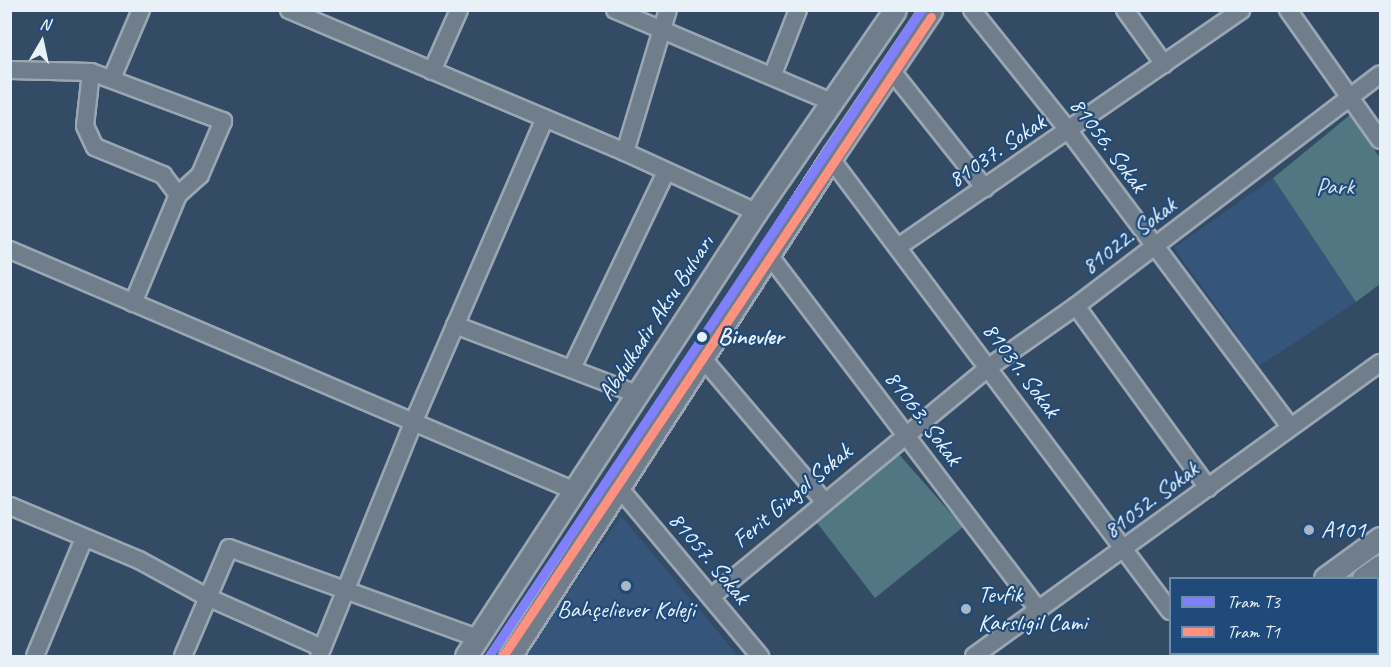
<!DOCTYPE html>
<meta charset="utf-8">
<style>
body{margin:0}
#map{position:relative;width:1391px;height:667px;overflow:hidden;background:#344b65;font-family:Caveat,sans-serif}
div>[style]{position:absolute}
.built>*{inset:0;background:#35557b}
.green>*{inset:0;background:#517882}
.roads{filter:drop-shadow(2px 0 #9aa6b3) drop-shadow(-2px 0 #9aa6b3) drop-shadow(0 2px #9aa6b3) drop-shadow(0 -2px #9aa6b3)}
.minor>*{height:16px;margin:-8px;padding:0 8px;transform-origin:8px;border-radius:8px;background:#707e8c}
.major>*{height:21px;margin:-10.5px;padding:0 10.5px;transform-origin:10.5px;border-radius:10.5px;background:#707e8c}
.tram-1>*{height:9px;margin:-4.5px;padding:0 4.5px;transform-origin:4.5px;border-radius:4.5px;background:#8080ff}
.tram-2>*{height:9px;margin:-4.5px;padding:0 4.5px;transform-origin:4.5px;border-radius:4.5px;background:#ff9180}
.dots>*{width:16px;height:16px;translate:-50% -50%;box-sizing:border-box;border:3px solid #1f4a7a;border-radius:50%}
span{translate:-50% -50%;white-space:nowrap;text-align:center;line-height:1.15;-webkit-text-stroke:4.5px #1f4a7a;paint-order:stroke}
.street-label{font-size:24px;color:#e8f1f8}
.park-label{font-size:24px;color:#d2e0e7}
.stop-label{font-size:24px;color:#e8f1f8;font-weight:700}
.left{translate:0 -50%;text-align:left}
.poi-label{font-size:24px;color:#e8f1f8}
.frame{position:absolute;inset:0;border:12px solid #e8f1f8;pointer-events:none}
.legend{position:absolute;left:1169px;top:577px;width:210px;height:78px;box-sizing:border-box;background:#1f4a7a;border:2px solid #6f8dac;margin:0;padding:8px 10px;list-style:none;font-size:18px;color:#e8f1f8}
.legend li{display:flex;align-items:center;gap:12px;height:30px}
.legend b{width:30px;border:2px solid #6f8dac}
.north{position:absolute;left:12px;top:12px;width:60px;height:60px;-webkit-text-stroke:4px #1f4a7a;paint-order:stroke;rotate:9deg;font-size:16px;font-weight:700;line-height:24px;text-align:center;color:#e8f1f8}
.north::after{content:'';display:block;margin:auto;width:21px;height:27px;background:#e8f1f8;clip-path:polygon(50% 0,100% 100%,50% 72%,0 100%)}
</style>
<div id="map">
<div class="built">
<div style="clip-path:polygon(1273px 178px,1356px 302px,1259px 366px,1174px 248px)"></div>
<div style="clip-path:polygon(621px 516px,738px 656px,739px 656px,525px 656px)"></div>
</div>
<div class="green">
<div style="clip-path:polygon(1350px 115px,1380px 158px,1380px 284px,1356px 302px,1273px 178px)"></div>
<div style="clip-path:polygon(896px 451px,963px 527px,875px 598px,814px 519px)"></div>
</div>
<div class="roads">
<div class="minor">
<div style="left:289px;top:10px;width:365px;rotate:22.9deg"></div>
<div style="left:625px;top:152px;width:144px;rotate:24.6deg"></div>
<div style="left:615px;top:10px;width:238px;rotate:23deg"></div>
<div style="left:972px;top:10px;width:155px;rotate:51.3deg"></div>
<div style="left:1069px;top:131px;width:369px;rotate:53.2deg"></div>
<div style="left:1125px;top:10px;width:67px;rotate:54.2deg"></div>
<div style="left:1288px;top:10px;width:159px;rotate:54.7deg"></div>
<div style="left:10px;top:70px;width:81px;rotate:1.4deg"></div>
<div style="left:91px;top:72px;width:141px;rotate:20.4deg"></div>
<div style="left:223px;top:121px;width:59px;rotate:113.1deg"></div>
<div style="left:200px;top:175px;width:30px;rotate:138deg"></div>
<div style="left:891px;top:70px;width:151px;rotate:51.5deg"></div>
<div style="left:432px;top:71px;width:67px;rotate:-66.1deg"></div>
<div style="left:91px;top:72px;width:54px;rotate:96.3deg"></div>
<div style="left:85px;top:126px;width:23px;rotate:65deg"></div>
<div style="left:95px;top:147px;width:74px;rotate:22.4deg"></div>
<div style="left:163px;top:175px;width:25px;rotate:53deg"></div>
<div style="left:178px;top:195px;width:117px;rotate:112.6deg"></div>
<div style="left:773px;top:74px;width:69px;rotate:-68.7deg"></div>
<div style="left:112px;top:78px;width:74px;rotate:-66.9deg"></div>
<div style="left:625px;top:152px;width:148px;rotate:-73.2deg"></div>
<div style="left:831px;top:159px;width:565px;rotate:53.13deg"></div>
<div style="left:898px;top:247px;width:417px;rotate:-34.6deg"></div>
<div style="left:10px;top:250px;width:614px;rotate:23.1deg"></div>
<div style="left:769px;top:255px;width:445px;rotate:52.8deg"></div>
<div style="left:1076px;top:306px;width:225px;rotate:54deg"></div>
<div style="left:455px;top:325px;width:195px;rotate:20.8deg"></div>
<div style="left:704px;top:360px;width:184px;rotate:49.6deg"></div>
<div style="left:572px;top:368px;width:217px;rotate:-64.4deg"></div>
<div style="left:621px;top:490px;width:217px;rotate:50.1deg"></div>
<div style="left:10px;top:506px;width:140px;rotate:22.7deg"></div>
<div style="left:139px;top:560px;width:77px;rotate:28.6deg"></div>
<div style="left:207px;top:597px;width:126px;rotate:23.9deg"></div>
<div style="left:711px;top:597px;width:361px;rotate:-39.6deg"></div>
<div style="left:989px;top:367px;width:106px;rotate:-35deg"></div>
<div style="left:1076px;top:306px;width:382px;rotate:-37.3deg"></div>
<div style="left:1203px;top:654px;width:3px;rotate:45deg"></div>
<div style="left:1346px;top:654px;width:3px;rotate:45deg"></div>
<div style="left:35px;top:656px;width:128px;rotate:-67.4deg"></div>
<div style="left:183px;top:656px;width:117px;rotate:-66.9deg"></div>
<div style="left:229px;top:548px;width:265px;rotate:19.9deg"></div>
<div style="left:319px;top:656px;width:251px;rotate:-68deg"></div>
<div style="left:413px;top:423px;width:332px;rotate:-66.6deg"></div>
<div style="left:974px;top:656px;width:501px;rotate:-35.82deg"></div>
</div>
<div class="major">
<div style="left:1325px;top:578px;width:68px;rotate:-36deg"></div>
<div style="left:1363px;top:578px;width:21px;rotate:-35deg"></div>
<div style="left:466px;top:656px;width:530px;rotate:-56.85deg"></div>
<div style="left:756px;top:212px;width:245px;rotate:-55.5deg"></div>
<div style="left:510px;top:656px;width:596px;rotate:-57.19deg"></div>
<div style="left:833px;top:155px;width:175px;rotate:-55.9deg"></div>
<div style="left:1220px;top:656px;width:4px;rotate:-27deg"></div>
<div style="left:1253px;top:656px;width:4px;rotate:-27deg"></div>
</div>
</div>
<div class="tram-1">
<div style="left:489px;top:656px;width:777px;rotate:-56.23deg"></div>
</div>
<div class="tram-2">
<div style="left:503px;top:656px;width:769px;rotate:-56.19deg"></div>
</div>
<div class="dots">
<div style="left:702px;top:337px;background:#e8f1f8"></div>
<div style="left:1309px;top:530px;background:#a9b7c5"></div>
<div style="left:626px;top:586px;background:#a9b7c5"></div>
<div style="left:966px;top:609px;background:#a9b7c5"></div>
</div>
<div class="street-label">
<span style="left:1108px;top:145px;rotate:53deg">81056. Sokak</span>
<span style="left:997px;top:151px;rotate:-34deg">81037. Sokak</span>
<span style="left:1129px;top:236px;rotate:-37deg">81022. Sokak</span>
<span style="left:656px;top:318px;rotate:-57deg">Abdulkadir Aksu Bulvarı</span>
<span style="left:1021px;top:370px;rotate:53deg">81031. Sokak</span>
<span style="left:923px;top:418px;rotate:53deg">81063. Sokak</span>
<span style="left:792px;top:496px;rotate:-40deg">Ferit Gingol Sokak</span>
<span style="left:1151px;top:500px;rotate:-37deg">81052. Sokak</span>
<span style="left:709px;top:558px;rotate:50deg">81057. Sokak</span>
</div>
<div class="park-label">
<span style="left:1335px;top:187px">Park</span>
</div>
<div class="stop-label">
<span class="left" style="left:718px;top:337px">Binevler</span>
</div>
<div class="poi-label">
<span class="left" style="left:1321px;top:530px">A101</span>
<span class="left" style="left:978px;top:609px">Tevfik<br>Karslıgil Cami</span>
<span style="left:626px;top:610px">Bahçeliever Koleji</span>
</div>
<div class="frame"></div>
<ul class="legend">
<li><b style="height:8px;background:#8080ff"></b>Tram T3</li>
<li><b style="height:8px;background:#ff9180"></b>Tram T1</li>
</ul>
<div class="north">N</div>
</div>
